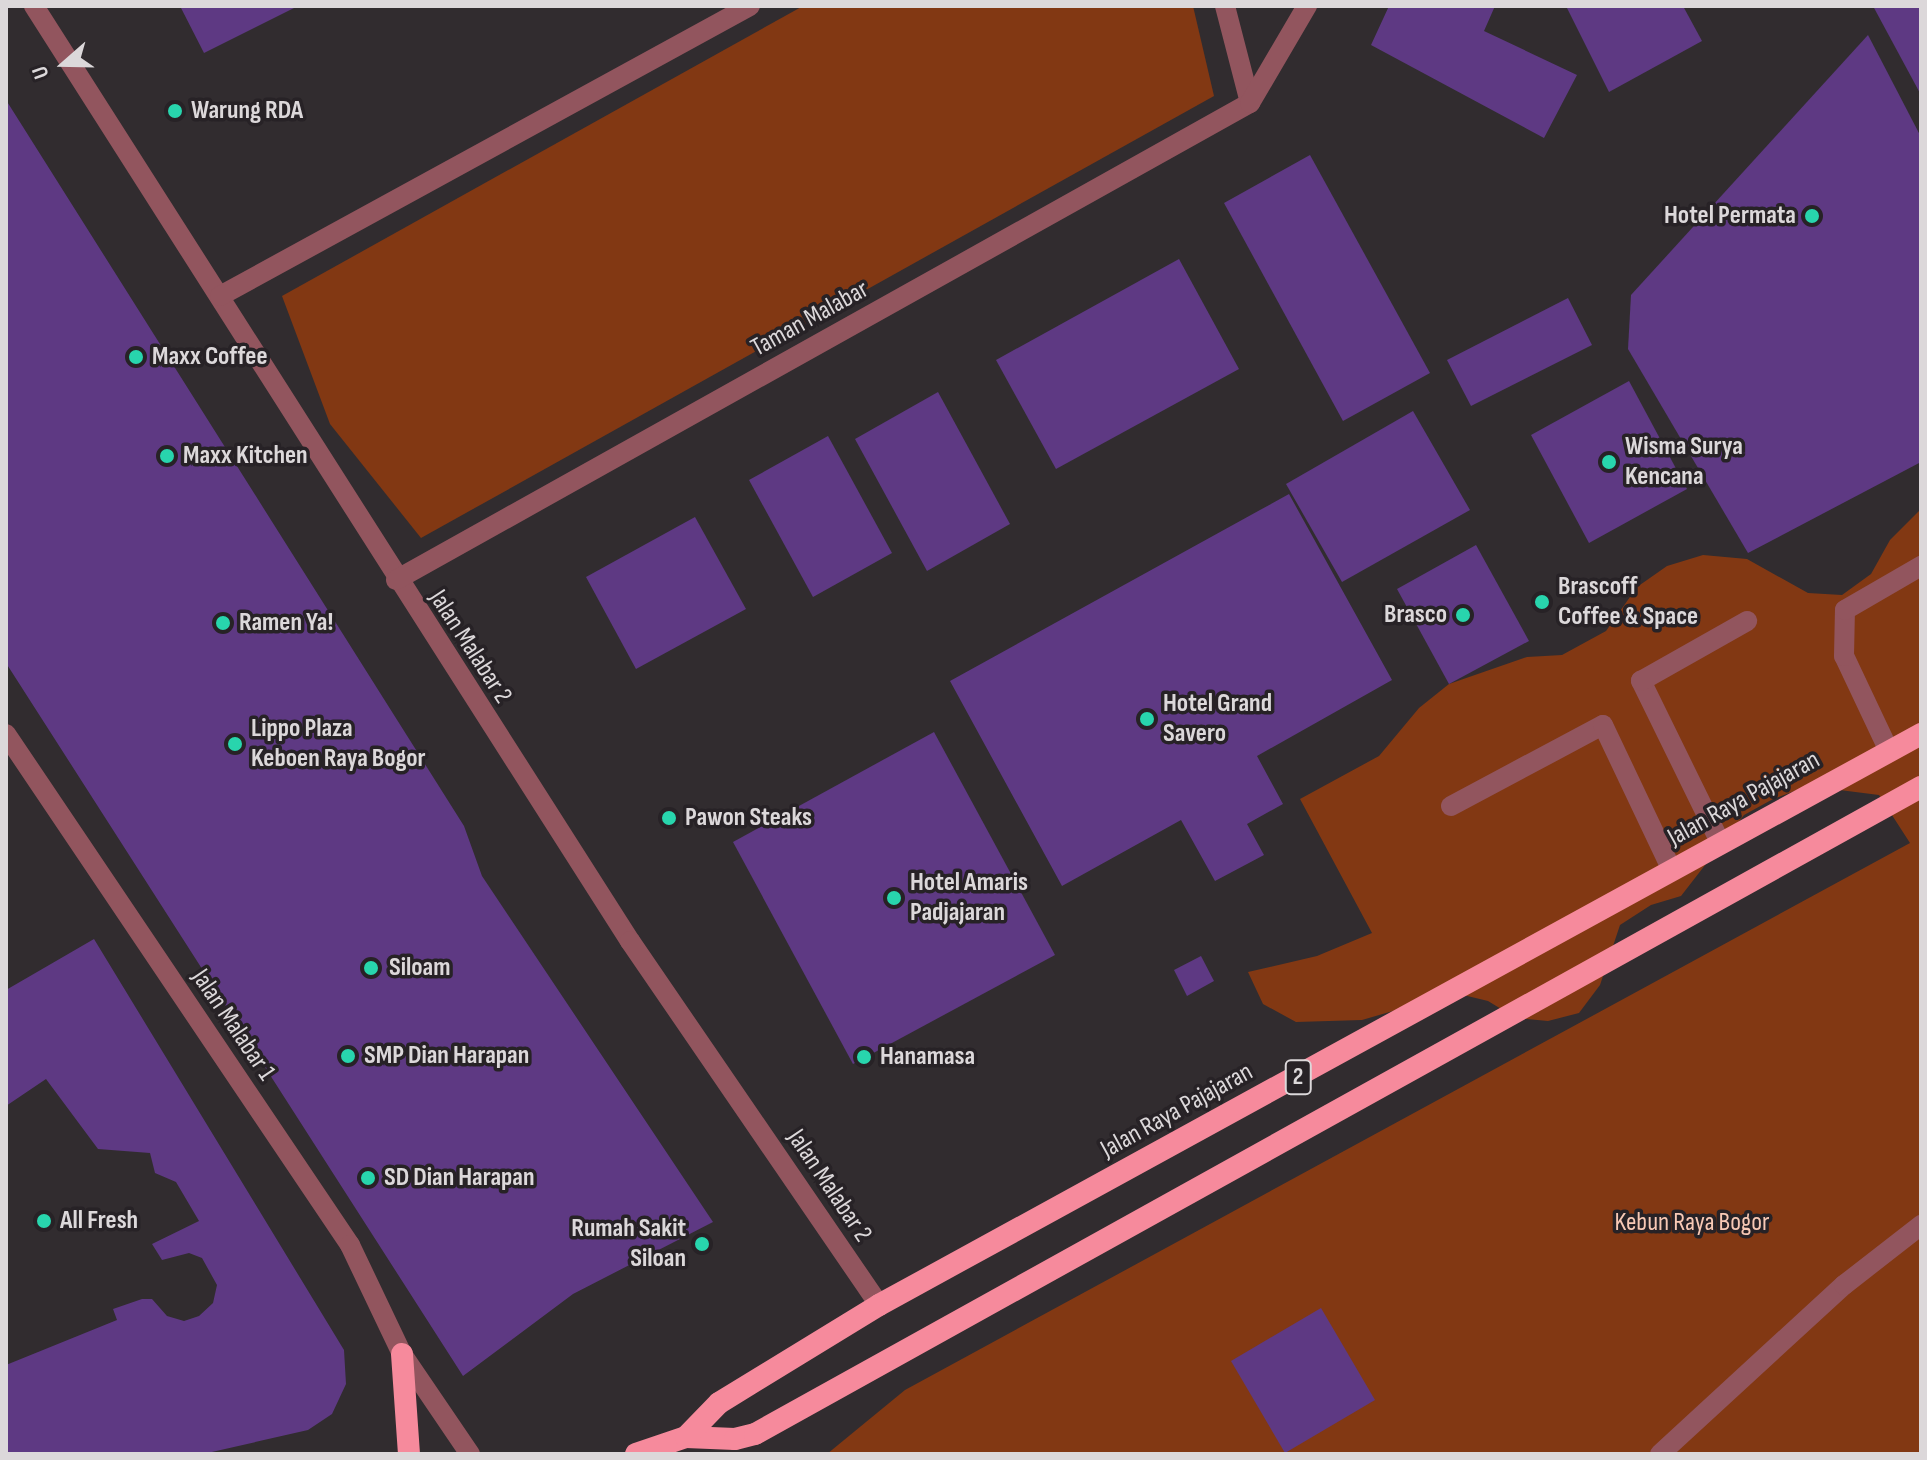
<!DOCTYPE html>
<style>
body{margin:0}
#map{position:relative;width:1927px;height:1460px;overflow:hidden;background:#312c2f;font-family:"Sofia Sans Condensed",sans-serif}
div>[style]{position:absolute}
.green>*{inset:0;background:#823813}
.building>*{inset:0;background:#5e3983}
.service>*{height:20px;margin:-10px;padding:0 10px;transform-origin:10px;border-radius:10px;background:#92555e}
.minor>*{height:20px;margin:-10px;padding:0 10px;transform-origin:10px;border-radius:10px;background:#92555e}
.trunk>*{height:22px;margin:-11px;padding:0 11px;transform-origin:11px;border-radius:11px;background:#f68a9c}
.dots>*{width:22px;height:22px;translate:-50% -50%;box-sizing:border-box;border:4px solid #272226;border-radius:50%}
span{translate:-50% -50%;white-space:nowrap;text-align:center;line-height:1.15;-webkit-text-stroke:7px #272226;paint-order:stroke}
.shield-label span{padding:2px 6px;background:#272226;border:2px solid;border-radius:6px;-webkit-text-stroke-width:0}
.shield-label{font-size:24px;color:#dcd8da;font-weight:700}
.poi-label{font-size:26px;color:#dcd8da;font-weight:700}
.left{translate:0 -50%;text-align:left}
.right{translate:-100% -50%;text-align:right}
.street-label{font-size:26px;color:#dcd8da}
.park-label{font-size:26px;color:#f8c9b5}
.frame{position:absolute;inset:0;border:8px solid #dcd8da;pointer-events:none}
.north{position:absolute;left:24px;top:24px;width:80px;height:80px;-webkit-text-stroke:6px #272226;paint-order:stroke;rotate:250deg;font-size:22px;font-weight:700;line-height:32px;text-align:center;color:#dcd8da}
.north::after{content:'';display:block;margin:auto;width:28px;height:36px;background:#dcd8da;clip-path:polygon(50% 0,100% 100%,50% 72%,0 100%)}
</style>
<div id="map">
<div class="green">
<div style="clip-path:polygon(803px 6px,1193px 6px,1214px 96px,421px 538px,330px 424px,282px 296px)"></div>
<div style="clip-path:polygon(1921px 509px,1921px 1454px,827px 1454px,905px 1390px,1910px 843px,1879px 795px,1808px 786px,1773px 799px,1744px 815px,1681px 896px,1651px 905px,1620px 925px,1600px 985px,1579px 1013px,1548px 1021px,1516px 1018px,1488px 1001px,1455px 993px,1362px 1020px,1296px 1022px,1263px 1004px,1248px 972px,1317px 956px,1372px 933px,1300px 799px,1379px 756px,1419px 708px,1449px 684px,1527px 657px,1562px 655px,1606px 631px,1637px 587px,1667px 566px,1703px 555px,1747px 559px,1808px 593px,1842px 595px,1871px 574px,1890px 540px)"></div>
</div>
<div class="building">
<div style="clip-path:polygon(180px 6px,298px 6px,204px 53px)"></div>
<div style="clip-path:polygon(1389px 6px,1495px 6px,1484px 31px,1577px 75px,1544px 138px,1371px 45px)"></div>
<div style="clip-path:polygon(1566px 6px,1683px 6px,1702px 41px,1609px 92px)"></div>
<div style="clip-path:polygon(1873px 6px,1921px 6px,1921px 95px)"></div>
<div style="clip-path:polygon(1868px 35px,1921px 137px,1921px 462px,1748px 553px,1628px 349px,1631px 295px)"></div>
<div style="clip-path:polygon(6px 100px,464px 826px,482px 876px,713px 1222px,573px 1294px,463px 1376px,6px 663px)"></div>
<div style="clip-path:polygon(1310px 155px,1430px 373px,1343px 421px,1224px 203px)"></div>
<div style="clip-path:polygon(1179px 259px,1239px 369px,1056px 469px,996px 360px)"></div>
<div style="clip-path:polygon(1568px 298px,1592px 345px,1471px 406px,1447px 360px)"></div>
<div style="clip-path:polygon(1629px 381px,1687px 489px,1589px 543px,1531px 435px)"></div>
<div style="clip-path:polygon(938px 392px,1010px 524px,927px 571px,855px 439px)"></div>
<div style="clip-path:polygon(1413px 411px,1470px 510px,1342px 582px,1286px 484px)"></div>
<div style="clip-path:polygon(828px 436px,892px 553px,813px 597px,749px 480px)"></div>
<div style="clip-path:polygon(1289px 494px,1392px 680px,1257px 756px,1283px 804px,1247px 824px,1264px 855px,1215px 881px,1181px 820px,1062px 886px,950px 681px)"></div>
<div style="clip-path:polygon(695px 517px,746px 609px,636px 669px,586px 577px)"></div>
<div style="clip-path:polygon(1476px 545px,1529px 641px,1449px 684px,1397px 589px)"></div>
<div style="clip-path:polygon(934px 732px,1055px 955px,853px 1064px,733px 842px)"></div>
<div style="clip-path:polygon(94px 939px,344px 1350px,346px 1384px,332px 1414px,308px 1430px,203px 1454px,6px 1454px,6px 1365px,117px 1320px,113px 1309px,142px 1299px,152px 1299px,167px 1316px,184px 1321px,199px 1316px,213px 1303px,217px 1285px,202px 1258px,189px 1253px,162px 1260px,152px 1244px,199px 1221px,176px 1182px,155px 1173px,150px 1153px,98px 1149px,46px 1079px,6px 1106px,6px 990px)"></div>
<div style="clip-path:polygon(1201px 956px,1214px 981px,1187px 996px,1174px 970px)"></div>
<div style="clip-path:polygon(1321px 1308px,1375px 1400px,1285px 1453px,1231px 1361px)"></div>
</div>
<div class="service">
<div style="left:1889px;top:751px;width:105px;rotate:-115.3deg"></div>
<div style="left:1844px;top:656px;width:46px;rotate:-88.8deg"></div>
<div style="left:1845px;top:610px;width:88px;rotate:-30.1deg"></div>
<div style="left:1451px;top:806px;width:172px;rotate:-28.1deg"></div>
<div style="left:1603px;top:725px;width:161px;rotate:64.6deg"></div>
<div style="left:1721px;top:844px;width:182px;rotate:-116.1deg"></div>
<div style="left:1641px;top:681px;width:122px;rotate:-29.5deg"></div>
<div style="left:1660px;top:1454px;width:250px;rotate:-42.6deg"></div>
<div style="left:1844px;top:1285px;width:98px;rotate:-37.9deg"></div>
</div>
<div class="minor">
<div style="left:34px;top:6px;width:1109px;rotate:57.49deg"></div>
<div style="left:630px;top:941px;width:441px;rotate:55.6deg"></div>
<div style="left:1225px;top:6px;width:100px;rotate:75.5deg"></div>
<div style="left:220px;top:296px;width:604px;rotate:-28.69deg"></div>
<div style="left:396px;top:580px;width:978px;rotate:-29.19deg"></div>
<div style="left:1250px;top:103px;width:113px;rotate:-59.6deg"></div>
<div style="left:6px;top:734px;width:616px;rotate:56.05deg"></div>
<div style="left:350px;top:1245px;width:121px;rotate:64.5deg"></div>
<div style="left:402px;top:1354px;width:121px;rotate:55.8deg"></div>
</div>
<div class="trunk">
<div style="left:402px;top:1354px;width:100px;rotate:86deg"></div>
<div style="left:686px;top:1437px;width:49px;rotate:2.3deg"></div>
<div style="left:735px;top:1439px;width:21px;rotate:-14deg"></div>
<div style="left:755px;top:1434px;width:1333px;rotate:-29.03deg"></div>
<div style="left:636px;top:1454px;width:53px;rotate:-18.8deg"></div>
<div style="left:686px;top:1437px;width:47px;rotate:-45.9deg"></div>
<div style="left:719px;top:1403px;width:188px;rotate:-31.5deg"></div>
<div style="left:879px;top:1305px;width:1188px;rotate:-28.72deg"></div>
</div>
<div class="dots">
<div style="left:175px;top:111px;background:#28d5ad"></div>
<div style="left:1812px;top:216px;background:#28d5ad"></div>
<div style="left:136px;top:357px;background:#28d5ad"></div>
<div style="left:167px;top:456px;background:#28d5ad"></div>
<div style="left:1609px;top:462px;background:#28d5ad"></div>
<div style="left:1542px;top:602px;background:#28d5ad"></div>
<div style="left:1463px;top:615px;background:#28d5ad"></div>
<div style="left:223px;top:623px;background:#28d5ad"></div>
<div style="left:1147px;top:719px;background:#28d5ad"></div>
<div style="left:235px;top:744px;background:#28d5ad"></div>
<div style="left:669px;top:818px;background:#28d5ad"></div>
<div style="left:894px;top:898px;background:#28d5ad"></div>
<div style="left:371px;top:968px;background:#28d5ad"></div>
<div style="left:348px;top:1056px;background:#28d5ad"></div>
<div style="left:864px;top:1057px;background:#28d5ad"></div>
<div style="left:368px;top:1178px;background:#28d5ad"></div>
<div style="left:44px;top:1221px;background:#28d5ad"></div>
<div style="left:702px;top:1244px;background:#28d5ad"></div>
</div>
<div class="shield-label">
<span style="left:1298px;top:1077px">2</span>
</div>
<div class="poi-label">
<span class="left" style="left:191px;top:111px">Warung RDA</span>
<span class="right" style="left:1796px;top:216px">Hotel Permata</span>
<span class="left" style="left:152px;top:357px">Maxx Coffee</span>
<span class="left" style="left:1625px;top:462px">Wisma Surya<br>Kencana</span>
<span class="left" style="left:183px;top:456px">Maxx Kitchen</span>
<span class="left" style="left:1558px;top:602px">Brascoff<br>Coffee &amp; Space</span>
<span class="right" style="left:1447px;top:615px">Brasco</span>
<span class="left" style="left:239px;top:623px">Ramen Ya!</span>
<span class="left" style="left:1163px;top:719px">Hotel Grand<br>Savero</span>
<span class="left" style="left:251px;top:744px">Lippo Plaza<br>Keboen Raya Bogor</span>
<span class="left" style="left:685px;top:818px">Pawon Steaks</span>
<span class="left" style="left:910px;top:898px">Hotel Amaris<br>Padjajaran</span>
<span class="left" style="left:389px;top:968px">Siloam</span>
<span class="left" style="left:364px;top:1056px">SMP Dian Harapan</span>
<span class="left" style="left:880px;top:1057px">Hanamasa</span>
<span class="left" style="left:384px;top:1178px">SD Dian Harapan</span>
<span class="left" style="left:60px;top:1221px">All Fresh</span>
<span class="right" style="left:686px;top:1244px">Rumah Sakit<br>Siloan</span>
</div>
<div class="street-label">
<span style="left:810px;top:319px;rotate:-29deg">Taman Malabar</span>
<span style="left:470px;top:647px;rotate:57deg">Jalan Malabar 2</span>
<span style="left:1744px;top:799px;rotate:-29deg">Jalan Raya Pajajaran</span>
<span style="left:233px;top:1025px;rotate:56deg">Jalan Malabar 1</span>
<span style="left:1177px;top:1111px;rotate:-29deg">Jalan Raya Pajajaran</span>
<span style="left:829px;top:1186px;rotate:56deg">Jalan Malabar 2</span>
</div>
<div class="park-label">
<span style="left:1692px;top:1223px">Kebun Raya Bogor</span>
</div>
<div class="frame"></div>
<div class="north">U</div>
</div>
